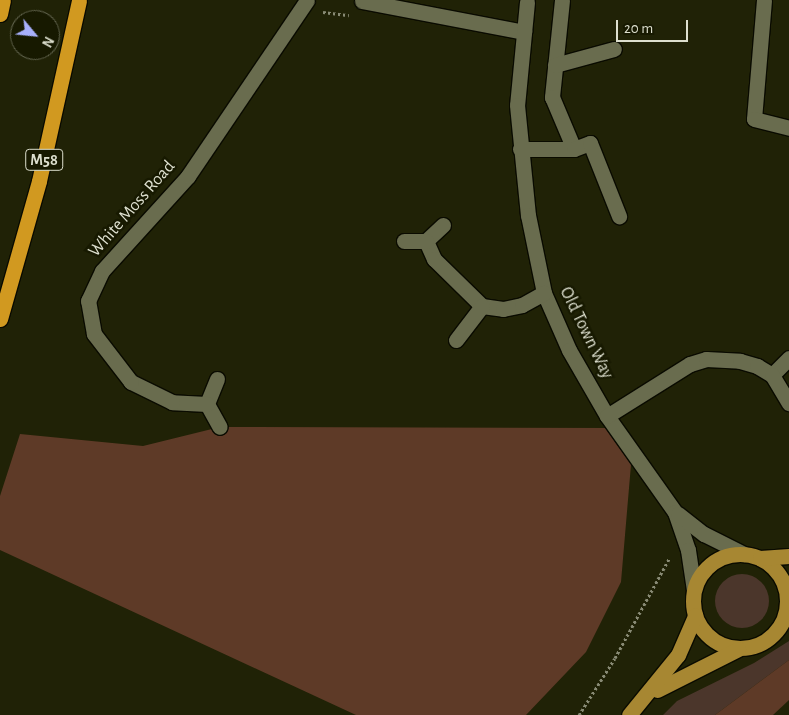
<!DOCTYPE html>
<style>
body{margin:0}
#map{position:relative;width:789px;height:715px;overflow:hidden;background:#202206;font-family:"Alegreya Sans",sans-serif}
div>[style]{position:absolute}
.green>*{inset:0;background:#4b362b}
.round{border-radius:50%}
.forest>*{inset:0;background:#5e3a27}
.path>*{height:3px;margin-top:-1.5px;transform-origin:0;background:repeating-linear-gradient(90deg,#888a74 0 2.5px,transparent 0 5px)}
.roads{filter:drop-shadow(1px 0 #0a0b00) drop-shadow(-1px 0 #0a0b00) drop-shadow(0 1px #0a0b00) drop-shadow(0 -1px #0a0b00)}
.minor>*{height:15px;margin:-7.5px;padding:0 7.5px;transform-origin:7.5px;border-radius:7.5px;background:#696c4e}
.major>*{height:15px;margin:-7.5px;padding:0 7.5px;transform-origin:7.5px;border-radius:7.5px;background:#a78732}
.major>.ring{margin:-7.5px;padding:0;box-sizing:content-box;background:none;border:15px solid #a78732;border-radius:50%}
.highway>*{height:15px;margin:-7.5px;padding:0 7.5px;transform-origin:7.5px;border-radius:7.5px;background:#d19920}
span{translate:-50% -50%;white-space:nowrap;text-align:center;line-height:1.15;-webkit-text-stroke:5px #171900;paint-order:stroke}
.shield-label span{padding:1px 4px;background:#171900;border:1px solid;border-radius:4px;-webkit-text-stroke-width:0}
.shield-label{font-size:16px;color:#dddfce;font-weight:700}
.street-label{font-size:18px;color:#dddfce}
.north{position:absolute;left:10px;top:10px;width:50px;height:50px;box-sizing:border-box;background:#171900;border:1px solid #666852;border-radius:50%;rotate:118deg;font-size:14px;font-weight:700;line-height:20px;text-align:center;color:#dddfce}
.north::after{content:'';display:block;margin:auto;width:18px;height:22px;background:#a8b0fc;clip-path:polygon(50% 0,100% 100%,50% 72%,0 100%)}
.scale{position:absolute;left:616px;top:20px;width:72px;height:22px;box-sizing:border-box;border:2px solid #dddfce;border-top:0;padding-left:6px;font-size:15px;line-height:18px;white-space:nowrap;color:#dddfce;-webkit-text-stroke:4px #171900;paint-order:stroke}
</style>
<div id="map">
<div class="green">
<div class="round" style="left:715px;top:574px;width:54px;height:54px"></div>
<div style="clip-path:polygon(789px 641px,789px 660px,715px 715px,663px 715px,677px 701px,754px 663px)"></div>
</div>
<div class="forest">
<div style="clip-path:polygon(220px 427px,615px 428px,632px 453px,621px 582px,586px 652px,526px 715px,356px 715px,0 550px,0 496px,20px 434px,143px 446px)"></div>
<div style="clip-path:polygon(789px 660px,789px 700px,773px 715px,715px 715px)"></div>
</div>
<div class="path">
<div style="left:323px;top:12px;width:26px;rotate:7deg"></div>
<div style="left:579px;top:715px;width:67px;rotate:-57.7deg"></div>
<div style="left:615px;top:658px;width:113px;rotate:-61.4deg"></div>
</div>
<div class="roads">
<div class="minor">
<div style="left:562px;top:0;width:98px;rotate:95.9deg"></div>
<div style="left:552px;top:97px;width:56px;rotate:67.1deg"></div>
<div style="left:764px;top:0;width:119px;rotate:94.8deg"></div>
<div style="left:754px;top:119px;width:36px;rotate:14deg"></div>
<div style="left:362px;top:1px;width:165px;rotate:10.8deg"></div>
<div style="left:527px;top:2px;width:103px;rotate:95.5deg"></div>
<div style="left:517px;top:105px;width:111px;rotate:84.3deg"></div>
<div style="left:528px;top:215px;width:80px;rotate:78.4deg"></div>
<div style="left:544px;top:293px;width:62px;rotate:66.3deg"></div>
<div style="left:569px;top:350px;width:76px;rotate:60.1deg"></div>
<div style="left:607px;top:416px;width:118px;rotate:54.7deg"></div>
<div style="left:675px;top:512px;width:40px;rotate:71.1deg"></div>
<div style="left:688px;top:550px;width:40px;rotate:81.5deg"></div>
<div style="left:555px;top:65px;width:61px;rotate:-15.2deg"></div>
<div style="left:520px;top:149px;width:54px"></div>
<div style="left:574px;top:149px;width:17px;rotate:-21deg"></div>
<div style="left:590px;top:143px;width:79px;rotate:68.3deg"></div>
<div style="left:443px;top:225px;width:23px;rotate:137deg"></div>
<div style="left:426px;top:241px;width:20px;rotate:66deg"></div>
<div style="left:434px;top:259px;width:67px;rotate:44.4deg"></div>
<div style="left:482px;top:306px;width:21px;rotate:8deg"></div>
<div style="left:503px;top:309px;width:19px;rotate:-12deg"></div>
<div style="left:522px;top:305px;width:25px;rotate:-29deg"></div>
<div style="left:404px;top:241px;width:22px"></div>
<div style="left:456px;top:340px;width:43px;rotate:-52.6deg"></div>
<div style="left:772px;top:375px;width:24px;rotate:-45deg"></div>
<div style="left:217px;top:379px;width:27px;rotate:112deg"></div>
<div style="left:207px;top:404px;width:26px;rotate:61deg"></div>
<div style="left:207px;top:404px;width:35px;rotate:-177deg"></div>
<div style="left:172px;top:402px;width:46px;rotate:-154deg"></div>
<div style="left:131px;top:382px;width:61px;rotate:-127.6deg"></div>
<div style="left:94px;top:334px;width:34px;rotate:-100deg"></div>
<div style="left:88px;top:301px;width:33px;rotate:-65deg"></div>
<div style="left:102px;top:271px;width:128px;rotate:-47.8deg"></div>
<div style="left:188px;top:176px;width:212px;rotate:-55.9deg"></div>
<div style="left:607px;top:416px;width:98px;rotate:-32.1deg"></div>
<div style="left:690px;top:364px;width:17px;rotate:-17deg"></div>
<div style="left:706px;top:359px;width:34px;rotate:3deg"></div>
<div style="left:740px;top:361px;width:18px;rotate:16deg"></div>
<div style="left:757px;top:366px;width:17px;rotate:31deg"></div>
<div style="left:772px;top:375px;width:33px;rotate:59deg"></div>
<div style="left:678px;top:514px;width:33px;rotate:38deg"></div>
<div style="left:704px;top:534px;width:45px;rotate:26.6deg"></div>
</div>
<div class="major">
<div class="ring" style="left:693px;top:554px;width:79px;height:79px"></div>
<div style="left:760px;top:558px;width:29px;rotate:-4deg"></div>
<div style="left:657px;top:690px;width:91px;rotate:-26.8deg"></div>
<div style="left:629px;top:715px;width:77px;rotate:-50.8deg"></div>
<div style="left:678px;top:655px;width:43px;rotate:-66.4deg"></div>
</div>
<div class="highway">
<div style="left:0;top:14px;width:14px;rotate:-78deg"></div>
<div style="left:0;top:319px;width:143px;rotate:-74.2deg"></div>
<div style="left:39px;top:181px;width:185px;rotate:-77.5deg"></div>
</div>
</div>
<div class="shield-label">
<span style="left:44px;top:160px">M58</span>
</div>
<div class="street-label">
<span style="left:132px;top:209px;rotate:-49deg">White Moss Road</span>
<span style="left:586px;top:333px;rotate:64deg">Old Town Way</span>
</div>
<div class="north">N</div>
<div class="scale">20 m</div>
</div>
